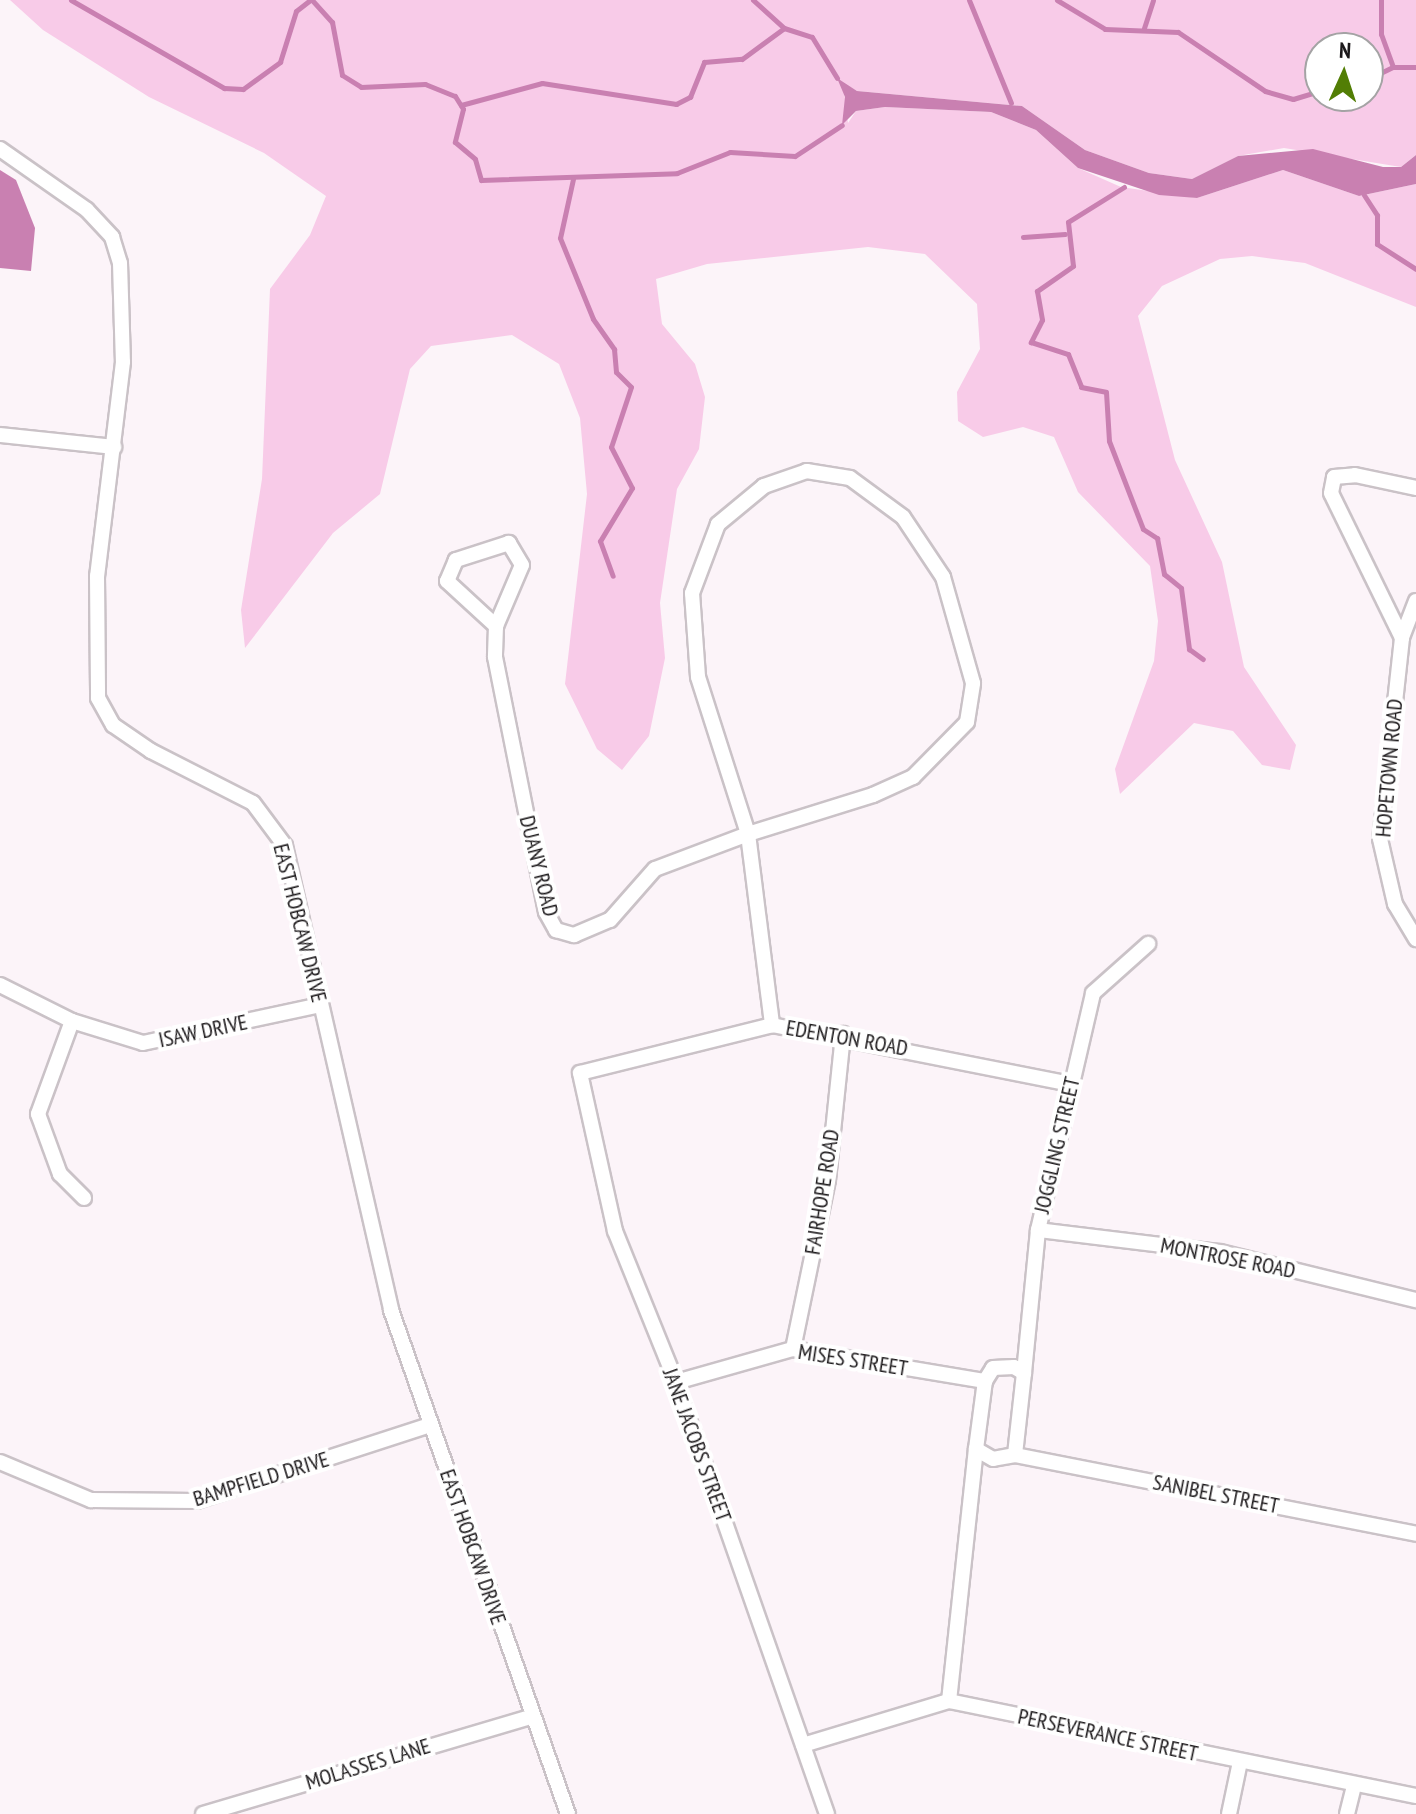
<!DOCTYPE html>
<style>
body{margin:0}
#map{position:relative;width:1416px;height:1814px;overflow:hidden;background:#fcf4f9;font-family:"PT Sans Narrow",sans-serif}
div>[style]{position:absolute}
.green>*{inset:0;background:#f8cbe8}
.water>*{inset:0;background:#c980b1}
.stream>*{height:5px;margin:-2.5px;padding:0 2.5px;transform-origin:2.5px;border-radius:2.5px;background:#c980b1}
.roads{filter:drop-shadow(2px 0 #cac2c7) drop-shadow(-2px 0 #cac2c7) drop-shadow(0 2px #cac2c7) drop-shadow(0 -2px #cac2c7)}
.minor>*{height:14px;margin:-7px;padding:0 7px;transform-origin:7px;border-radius:7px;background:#fff}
span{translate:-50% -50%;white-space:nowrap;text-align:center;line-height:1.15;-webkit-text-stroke:8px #fff;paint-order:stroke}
.street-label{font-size:22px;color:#1c191b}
.north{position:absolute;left:1304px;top:32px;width:80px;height:80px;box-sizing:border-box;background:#fff;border:2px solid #a4a3a4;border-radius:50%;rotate:3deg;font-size:22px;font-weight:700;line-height:32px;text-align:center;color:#1c191b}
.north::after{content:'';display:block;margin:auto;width:28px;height:36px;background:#527e05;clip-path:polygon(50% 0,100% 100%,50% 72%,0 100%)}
</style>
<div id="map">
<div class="green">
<div style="clip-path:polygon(evenodd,10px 0,1416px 0,1416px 155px,1401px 167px,1284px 148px,1238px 156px,1192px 179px,1149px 173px,1085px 150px,1022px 106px,857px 91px,843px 83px,848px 123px,856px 111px,885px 107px,991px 112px,1036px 130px,1078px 168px,1121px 187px,1197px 198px,1283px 170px,1359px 196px,1416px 184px,1416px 307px,1305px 263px,1252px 256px,1220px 259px,1162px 286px,1138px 316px,1175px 460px,1222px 562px,1244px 667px,1296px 745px,1290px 770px,1262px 765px,1233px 731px,1194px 723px,1120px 794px,1115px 769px,1154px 661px,1158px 621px,1150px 566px,1078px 492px,1054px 437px,1023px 427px,983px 437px,958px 421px,957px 392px,980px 349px,977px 304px,925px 254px,868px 247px,707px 264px,656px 279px,662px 324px,695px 364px,705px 397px,699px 449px,677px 489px,660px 603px,665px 658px,649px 736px,622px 770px,597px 749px,565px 684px,587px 494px,580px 418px,559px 364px,512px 335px,431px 346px,410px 369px,380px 494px,333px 533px,245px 648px,241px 610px,262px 479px,270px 289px,310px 235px,326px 196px,264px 153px,149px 97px,43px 30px,10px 0,1320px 48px,1368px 48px,1368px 96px,1320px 96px,1320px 48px)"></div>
</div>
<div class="water">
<div style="clip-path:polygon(837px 78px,857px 91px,1022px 106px,1085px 150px,1149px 173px,1192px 179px,1238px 156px,1313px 149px,1383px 167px,1401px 167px,1416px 155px,1416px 184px,1359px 196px,1283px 170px,1197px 198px,1159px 195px,1078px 168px,1036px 130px,991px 112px,885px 107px,856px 111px,842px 125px,845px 97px)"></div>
<div style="clip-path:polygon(0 170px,16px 180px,35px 228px,31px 271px,0 268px)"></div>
</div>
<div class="stream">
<div style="left:71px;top:0;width:177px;rotate:29.9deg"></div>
<div style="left:224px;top:88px;width:19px;rotate:3deg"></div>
<div style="left:243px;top:89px;width:46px;rotate:-36.1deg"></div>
<div style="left:280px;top:62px;width:53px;rotate:-72.6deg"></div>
<div style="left:296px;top:11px;width:18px;rotate:-38deg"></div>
<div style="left:312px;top:0;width:30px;rotate:48deg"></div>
<div style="left:332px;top:22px;width:54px;rotate:79.3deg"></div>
<div style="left:342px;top:75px;width:22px;rotate:32deg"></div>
<div style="left:361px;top:87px;width:64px;rotate:-2.7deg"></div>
<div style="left:425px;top:84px;width:32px;rotate:22deg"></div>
<div style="left:455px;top:96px;width:15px;rotate:58deg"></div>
<div style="left:463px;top:109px;width:34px;rotate:104deg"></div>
<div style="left:455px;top:142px;width:26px;rotate:40deg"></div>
<div style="left:475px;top:159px;width:22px;rotate:74deg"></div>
<div style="left:481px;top:180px;width:196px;rotate:-2deg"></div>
<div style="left:677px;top:173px;width:57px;rotate:-21.6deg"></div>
<div style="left:730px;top:152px;width:65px;rotate:3.5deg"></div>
<div style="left:795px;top:156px;width:56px;rotate:-33.4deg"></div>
<div style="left:753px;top:0;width:42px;rotate:42.1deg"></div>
<div style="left:969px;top:0;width:111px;rotate:67.8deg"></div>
<div style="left:1057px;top:0;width:56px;rotate:31.1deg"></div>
<div style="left:1105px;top:29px;width:73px;rotate:2.4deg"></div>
<div style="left:1178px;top:32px;width:105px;rotate:34.1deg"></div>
<div style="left:1265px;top:91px;width:29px;rotate:16deg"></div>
<div style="left:1293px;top:99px;width:28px;rotate:-17deg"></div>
<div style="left:1381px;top:0;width:34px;rotate:90deg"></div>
<div style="left:1381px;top:34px;width:35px;rotate:70deg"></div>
<div style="left:1144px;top:28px;width:29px;rotate:-72deg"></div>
<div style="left:1368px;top:79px;width:28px;rotate:-26deg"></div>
<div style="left:1393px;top:67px;width:23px"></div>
<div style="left:461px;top:105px;width:84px;rotate:-15.2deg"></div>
<div style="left:542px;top:83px;width:136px;rotate:8.9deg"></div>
<div style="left:676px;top:104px;width:16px;rotate:-27deg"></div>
<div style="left:690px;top:97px;width:38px;rotate:-68deg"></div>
<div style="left:704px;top:62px;width:38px;rotate:-5deg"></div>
<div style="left:742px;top:59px;width:52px;rotate:-36.4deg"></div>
<div style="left:784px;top:28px;width:29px;rotate:18deg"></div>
<div style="left:812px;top:37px;width:48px;rotate:58.6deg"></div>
<div style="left:573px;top:179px;width:60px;rotate:102.4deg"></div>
<div style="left:560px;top:238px;width:87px;rotate:67.8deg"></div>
<div style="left:593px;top:319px;width:37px;rotate:55deg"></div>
<div style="left:614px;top:349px;width:23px;rotate:85deg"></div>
<div style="left:616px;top:372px;width:21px;rotate:45deg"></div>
<div style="left:631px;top:387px;width:63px;rotate:108.4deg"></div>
<div style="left:611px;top:447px;width:46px;rotate:62.9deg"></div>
<div style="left:632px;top:488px;width:62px;rotate:121.1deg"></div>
<div style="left:600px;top:541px;width:37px;rotate:70deg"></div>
<div style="left:1124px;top:187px;width:66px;rotate:148deg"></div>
<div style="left:1068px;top:222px;width:44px;rotate:83.5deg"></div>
<div style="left:1073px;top:266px;width:44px;rotate:145.2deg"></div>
<div style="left:1037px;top:291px;width:29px;rotate:80deg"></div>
<div style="left:1042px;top:320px;width:25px;rotate:117deg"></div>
<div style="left:1031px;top:342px;width:39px;rotate:18deg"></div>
<div style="left:1068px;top:354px;width:35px;rotate:68deg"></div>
<div style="left:1081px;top:387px;width:25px;rotate:11deg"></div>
<div style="left:1106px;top:392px;width:49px;rotate:86.5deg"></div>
<div style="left:1109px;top:441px;width:94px;rotate:68.9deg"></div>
<div style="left:1143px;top:529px;width:17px;rotate:33deg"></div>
<div style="left:1157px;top:538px;width:37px;rotate:79deg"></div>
<div style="left:1164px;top:574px;width:22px;rotate:39deg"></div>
<div style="left:1181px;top:588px;width:62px;rotate:82.5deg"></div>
<div style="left:1189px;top:649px;width:17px;rotate:36deg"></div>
<div style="left:1364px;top:195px;width:24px;rotate:57deg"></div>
<div style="left:1377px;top:215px;width:29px;rotate:90deg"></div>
<div style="left:1377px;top:244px;width:46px;rotate:32.7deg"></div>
<div style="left:1023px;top:237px;width:42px;rotate:-4.1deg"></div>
</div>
<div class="roads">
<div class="minor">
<div style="left:0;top:149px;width:106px;rotate:35deg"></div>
<div style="left:87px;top:210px;width:37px;rotate:47deg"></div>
<div style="left:112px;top:237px;width:27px;rotate:73deg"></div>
<div style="left:120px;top:263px;width:99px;rotate:88.3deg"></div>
<div style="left:123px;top:362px;width:216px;rotate:96.9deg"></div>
<div style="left:97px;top:576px;width:122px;rotate:89.5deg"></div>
<div style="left:98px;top:698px;width:31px;rotate:61deg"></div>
<div style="left:113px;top:725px;width:46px;rotate:34.4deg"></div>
<div style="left:151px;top:751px;width:114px;rotate:27deg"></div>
<div style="left:253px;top:803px;width:54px;rotate:53.3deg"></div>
<div style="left:285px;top:846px;width:476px;rotate:77.1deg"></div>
<div style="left:391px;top:1310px;width:534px;rotate:70.65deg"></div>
<div style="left:0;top:435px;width:115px;rotate:6deg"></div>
<div style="left:1416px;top:601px;width:40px;rotate:111deg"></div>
<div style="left:1402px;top:638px;width:202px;rotate:96.2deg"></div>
<div style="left:1380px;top:839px;width:67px;rotate:77deg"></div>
<div style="left:1395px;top:904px;width:41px;rotate:59deg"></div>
<div style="left:496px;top:626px;width:66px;rotate:-66.9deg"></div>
<div style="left:522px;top:565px;width:26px;rotate:-121deg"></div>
<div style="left:509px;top:543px;width:56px;rotate:162.2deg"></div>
<div style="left:456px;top:560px;width:23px;rotate:113deg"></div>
<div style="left:447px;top:581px;width:67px;rotate:42.6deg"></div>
<div style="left:496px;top:626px;width:31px;rotate:92deg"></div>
<div style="left:495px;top:657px;width:260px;rotate:78.7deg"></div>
<div style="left:546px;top:912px;width:21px;rotate:61deg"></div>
<div style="left:556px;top:930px;width:19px;rotate:16deg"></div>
<div style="left:574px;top:935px;width:39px;rotate:-23deg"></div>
<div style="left:610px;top:920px;width:68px;rotate:-48.6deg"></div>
<div style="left:655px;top:869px;width:99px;rotate:-20.6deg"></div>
<div style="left:748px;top:834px;width:131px;rotate:-17.3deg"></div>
<div style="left:873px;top:795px;width:44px;rotate:-24.2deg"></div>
<div style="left:913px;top:777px;width:77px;rotate:-45.5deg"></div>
<div style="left:967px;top:722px;width:39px;rotate:-81deg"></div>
<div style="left:973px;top:683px;width:110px;rotate:-105.8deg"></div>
<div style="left:943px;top:577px;width:72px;rotate:-123.7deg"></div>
<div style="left:903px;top:517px;width:66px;rotate:-143.7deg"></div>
<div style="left:850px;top:478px;width:44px;rotate:-170.8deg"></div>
<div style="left:807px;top:471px;width:46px;rotate:160.8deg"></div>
<div style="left:764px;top:486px;width:60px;rotate:140.4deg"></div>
<div style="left:718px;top:524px;width:74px;rotate:110.6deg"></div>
<div style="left:692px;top:593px;width:84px;rotate:85.9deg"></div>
<div style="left:698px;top:677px;width:165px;rotate:72.3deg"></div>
<div style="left:748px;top:834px;width:193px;rotate:82.8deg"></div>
<div style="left:1402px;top:638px;width:161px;rotate:-116.1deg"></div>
<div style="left:1331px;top:493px;width:16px;rotate:-79deg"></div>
<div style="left:1334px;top:477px;width:21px;rotate:-5deg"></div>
<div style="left:1355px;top:475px;width:62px;rotate:12deg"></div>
<div style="left:0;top:985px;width:80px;rotate:26.6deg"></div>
<div style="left:72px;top:1021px;width:74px;rotate:17.2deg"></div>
<div style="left:143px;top:1043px;width:182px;rotate:-12.1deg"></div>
<div style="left:72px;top:1021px;width:99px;rotate:110.1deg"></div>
<div style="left:38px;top:1114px;width:64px;rotate:69.9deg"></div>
<div style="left:60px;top:1174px;width:34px;rotate:45deg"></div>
<div style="left:1038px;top:1230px;width:183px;rotate:6.9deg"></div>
<div style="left:1220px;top:1252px;width:202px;rotate:13.8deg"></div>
<div style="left:793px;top:1349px;width:173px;rotate:-78.3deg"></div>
<div style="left:828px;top:1180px;width:147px;rotate:-84.1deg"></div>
<div style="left:1014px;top:1367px;width:12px;rotate:31deg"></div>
<div style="left:1024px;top:1373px;width:82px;rotate:96.3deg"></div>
<div style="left:1015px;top:1455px;width:22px;rotate:170deg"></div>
<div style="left:993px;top:1459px;width:20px;rotate:-150deg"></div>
<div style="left:976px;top:1449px;width:69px;rotate:-82.5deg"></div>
<div style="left:985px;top:1381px;width:15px;rotate:-58deg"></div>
<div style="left:993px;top:1368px;width:21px;rotate:-3deg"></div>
<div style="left:1024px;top:1373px;width:144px;rotate:-84.4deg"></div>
<div style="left:1038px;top:1230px;width:243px;rotate:-76.9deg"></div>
<div style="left:1093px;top:993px;width:74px;rotate:-41.7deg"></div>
<div style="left:676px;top:1382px;width:122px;rotate:-15.8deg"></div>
<div style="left:793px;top:1349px;width:195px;rotate:9.5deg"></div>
<div style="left:1015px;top:1455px;width:409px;rotate:11.1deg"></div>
<div style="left:0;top:1462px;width:99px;rotate:22.7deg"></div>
<div style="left:91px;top:1500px;width:105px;rotate:0.5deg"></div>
<div style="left:196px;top:1501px;width:246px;rotate:-18deg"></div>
<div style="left:949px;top:1701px;width:253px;rotate:-83.9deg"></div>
<div style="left:803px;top:1745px;width:152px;rotate:-16.8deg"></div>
<div style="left:949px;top:1701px;width:477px;rotate:11.5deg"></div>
<div style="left:203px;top:1814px;width:344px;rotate:-16.5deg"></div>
<div style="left:827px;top:1814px;width:458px;rotate:-109.3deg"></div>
<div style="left:676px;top:1382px;width:163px;rotate:-112deg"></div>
<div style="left:615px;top:1231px;width:162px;rotate:-102.5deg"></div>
<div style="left:580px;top:1073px;width:198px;rotate:-14deg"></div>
<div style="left:772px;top:1025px;width:305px;rotate:11.2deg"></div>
<div style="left:1229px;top:1814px;width:53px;rotate:-78.1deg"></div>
<div style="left:1347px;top:1814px;width:29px;rotate:-76deg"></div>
</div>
</div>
<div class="street-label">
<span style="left:1389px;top:768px;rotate:-85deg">HOPETOWN ROAD</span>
<span style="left:539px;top:866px;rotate:76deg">DUANY ROAD</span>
<span style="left:300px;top:923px;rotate:76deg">EAST HOBCAW DRIVE</span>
<span style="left:203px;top:1031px;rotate:-12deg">ISAW DRIVE</span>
<span style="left:847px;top:1038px;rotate:10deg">EDENTON ROAD</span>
<span style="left:1057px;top:1145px;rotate:-77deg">JOGGLING STREET</span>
<span style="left:822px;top:1192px;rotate:-81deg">FAIRHOPE ROAD</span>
<span style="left:1228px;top:1258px;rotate:11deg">MONTROSE ROAD</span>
<span style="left:853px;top:1360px;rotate:9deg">MISES STREET</span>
<span style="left:697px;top:1445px;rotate:70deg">JANE JACOBS STREET</span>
<span style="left:261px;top:1479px;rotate:-17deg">BAMPFIELD DRIVE</span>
<span style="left:1216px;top:1494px;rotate:11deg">SANIBEL STREET</span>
<span style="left:473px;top:1547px;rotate:71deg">EAST HOBCAW DRIVE</span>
<span style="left:1108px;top:1735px;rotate:12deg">PERSEVERANCE STREET</span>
<span style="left:368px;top:1764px;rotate:-17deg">MOLASSES LANE</span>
</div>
<div class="north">N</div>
</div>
